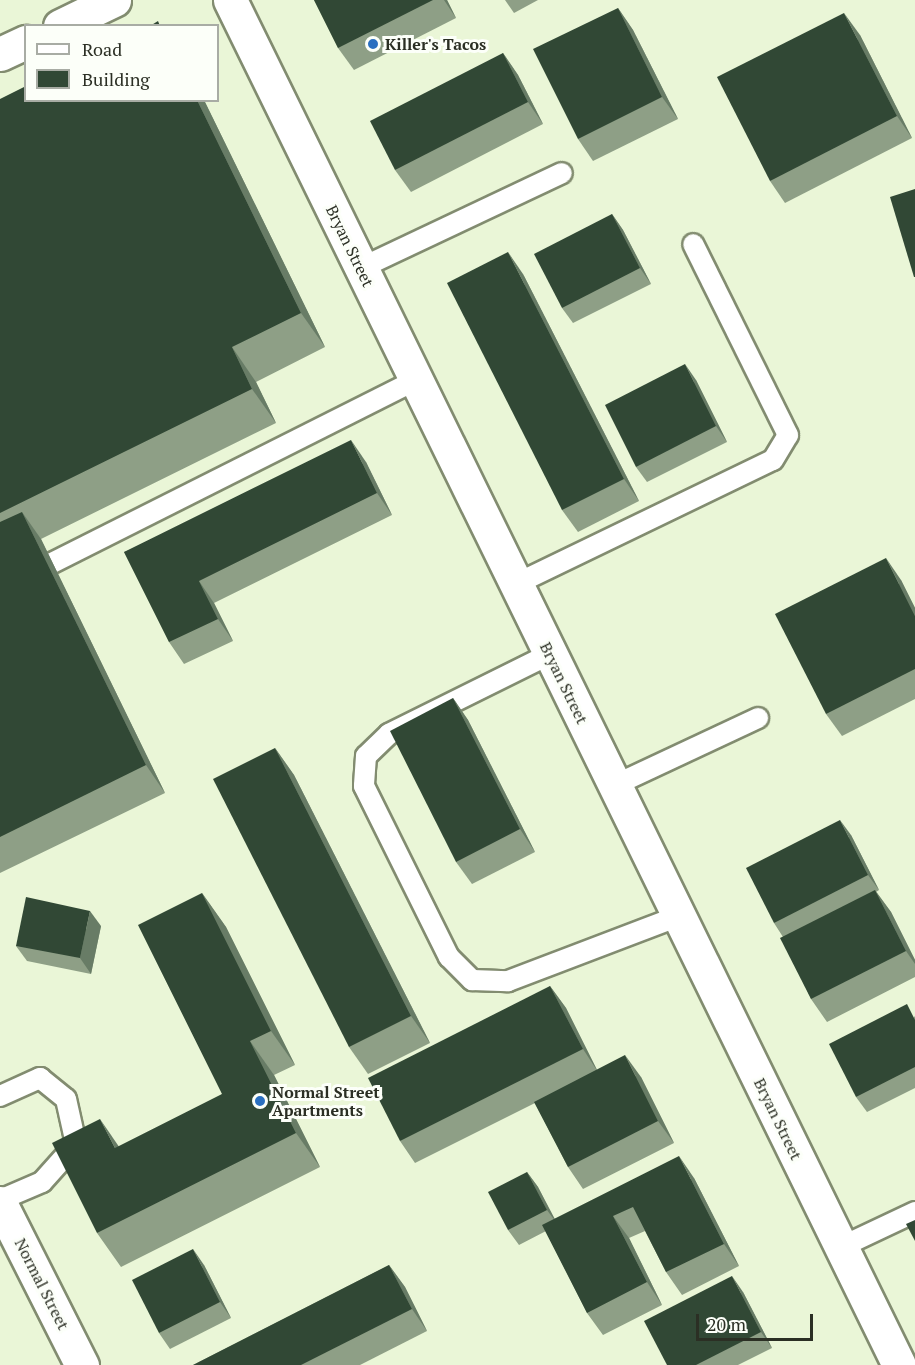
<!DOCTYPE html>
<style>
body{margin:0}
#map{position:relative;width:915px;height:1365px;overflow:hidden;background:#eaf6d7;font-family:"PT Serif",serif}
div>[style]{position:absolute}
.roads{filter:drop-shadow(2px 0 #828c70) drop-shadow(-2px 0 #828c70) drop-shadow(0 2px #828c70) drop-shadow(0 -2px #828c70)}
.lane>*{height:20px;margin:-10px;padding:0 10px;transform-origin:10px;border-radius:10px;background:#fff}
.street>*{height:33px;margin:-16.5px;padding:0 16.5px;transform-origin:16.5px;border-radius:16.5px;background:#fff}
.secondary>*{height:33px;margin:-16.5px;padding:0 16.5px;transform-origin:16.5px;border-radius:16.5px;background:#fff}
.wall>*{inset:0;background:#8e9f86}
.shaded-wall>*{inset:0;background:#687c66}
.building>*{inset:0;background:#314835}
.dots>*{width:16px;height:16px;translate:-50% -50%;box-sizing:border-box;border:3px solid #fcfff9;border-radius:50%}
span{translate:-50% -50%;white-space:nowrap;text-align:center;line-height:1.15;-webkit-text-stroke:6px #fcfff9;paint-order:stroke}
.poi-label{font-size:16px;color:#2b2f24;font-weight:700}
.left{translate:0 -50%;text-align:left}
.street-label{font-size:16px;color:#2b2f24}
.legend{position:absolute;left:24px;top:24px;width:195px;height:78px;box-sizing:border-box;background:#fcfff9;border:2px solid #a8aca4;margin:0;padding:8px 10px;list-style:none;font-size:18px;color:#2b2f24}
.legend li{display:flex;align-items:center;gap:12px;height:30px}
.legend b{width:30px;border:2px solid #a8aca4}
.scale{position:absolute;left:696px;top:1314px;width:117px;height:27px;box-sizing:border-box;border:3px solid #2b2f24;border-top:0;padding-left:8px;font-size:18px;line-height:21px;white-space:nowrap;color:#2b2f24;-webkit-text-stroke:4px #fcfff9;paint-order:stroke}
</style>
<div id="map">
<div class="roads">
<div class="lane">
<div style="left:361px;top:268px;width:222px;rotate:-25.3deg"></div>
<div style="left:52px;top:563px;width:407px;rotate:-26.7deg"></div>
<div style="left:516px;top:584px;width:285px;rotate:-25.8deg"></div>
<div style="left:773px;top:460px;width:29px;rotate:-59deg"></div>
<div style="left:788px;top:435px;width:213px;rotate:-116.4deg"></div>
<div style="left:550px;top:654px;width:180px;rotate:153.6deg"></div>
<div style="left:389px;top:734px;width:32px;rotate:136deg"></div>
<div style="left:366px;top:756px;width:30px;rotate:94deg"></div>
<div style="left:364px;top:786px;width:191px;rotate:63.6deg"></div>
<div style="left:449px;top:957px;width:33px;rotate:45deg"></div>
<div style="left:472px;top:980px;width:36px;rotate:2deg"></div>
<div style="left:508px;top:981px;width:183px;rotate:-20.8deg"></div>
<div style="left:615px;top:785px;width:158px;rotate:-25.1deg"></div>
<div style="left:0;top:1096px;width:44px;rotate:-24.2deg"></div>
<div style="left:40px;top:1078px;width:33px;rotate:39deg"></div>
<div style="left:66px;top:1099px;width:46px;rotate:77.5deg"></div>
<div style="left:76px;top:1144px;width:51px;rotate:131.8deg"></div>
<div style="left:42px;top:1182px;width:46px;rotate:156.8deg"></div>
<div style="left:841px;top:1247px;width:82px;rotate:-25.3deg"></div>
</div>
<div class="street">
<div style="left:230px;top:0;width:1520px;rotate:63.89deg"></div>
<div style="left:0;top:1203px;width:182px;rotate:63.2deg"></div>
</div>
<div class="secondary">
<div style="left:60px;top:26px;width:60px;rotate:-25.7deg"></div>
<div style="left:0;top:54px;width:29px;rotate:-25deg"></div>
</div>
</div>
<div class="wall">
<div style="clip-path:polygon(314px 0,447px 0,456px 18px,354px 70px,338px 48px)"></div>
<div style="clip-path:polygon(505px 0,538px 0,514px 13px)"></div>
<div style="clip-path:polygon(618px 8px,633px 30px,678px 119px,593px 161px,578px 139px)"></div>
<div style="clip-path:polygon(860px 35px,912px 138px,785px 203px,770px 181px)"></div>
<div style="clip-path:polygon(503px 53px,518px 75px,543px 124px,411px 192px,395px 170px)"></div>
<div style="clip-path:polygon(0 99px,204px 100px,325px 347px,256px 382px,276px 423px,41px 539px,165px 793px,0 873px)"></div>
<div style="clip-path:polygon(612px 214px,623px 230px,651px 284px,573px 323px,562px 308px)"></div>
<div style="clip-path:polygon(523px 274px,639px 501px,578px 532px,562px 510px)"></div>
<div style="clip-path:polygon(696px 380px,727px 442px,647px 482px,636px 467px)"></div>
<div style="clip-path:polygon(366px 462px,392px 515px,214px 603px,233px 641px,184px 664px,169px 642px,124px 552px)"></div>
<div style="clip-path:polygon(901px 580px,915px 608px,915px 699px,842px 736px,826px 714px)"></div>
<div style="clip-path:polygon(453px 698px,468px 720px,535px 852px,472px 884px,456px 862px)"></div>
<div style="clip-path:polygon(275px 748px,294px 775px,430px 1043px,368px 1074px,349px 1047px)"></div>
<div style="clip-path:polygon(851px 835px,879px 890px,876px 892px,891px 912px,915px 960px,915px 977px,827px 1022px,811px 999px,783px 937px,774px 923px)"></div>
<div style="clip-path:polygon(202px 893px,226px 927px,295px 1065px,274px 1075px,320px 1167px,121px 1267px,97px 1233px,222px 1094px)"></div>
<div style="clip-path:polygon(101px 926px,91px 974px,27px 961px,16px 946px)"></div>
<div style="clip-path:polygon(550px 986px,566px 1008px,597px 1070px,641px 1077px,674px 1143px,583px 1189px,568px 1167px,535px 1103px,415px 1163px,400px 1141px)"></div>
<div style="clip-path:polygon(915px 1016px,915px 1088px,867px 1112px,856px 1097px)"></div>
<div style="clip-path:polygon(527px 1172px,538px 1187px,554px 1219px,694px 1178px,739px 1266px,682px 1295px,666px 1272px,645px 1231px,629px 1238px,662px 1305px,603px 1335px,587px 1313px,546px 1231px,519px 1245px,508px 1230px)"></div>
<div style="clip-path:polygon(204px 1265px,231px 1318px,170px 1349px,159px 1333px)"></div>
<div style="clip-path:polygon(389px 1265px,405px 1287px,427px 1331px,360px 1365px,193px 1365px)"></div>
<div style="clip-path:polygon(743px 1292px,772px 1348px,738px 1365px,667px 1365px)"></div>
</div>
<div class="shaded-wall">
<div style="clip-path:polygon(444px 0,447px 0,456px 18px)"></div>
<div style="clip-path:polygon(618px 8px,633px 30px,678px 119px,662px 97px)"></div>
<div style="clip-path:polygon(844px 13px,860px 35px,912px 138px,897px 116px)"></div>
<div style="clip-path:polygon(503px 53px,518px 75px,543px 124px,528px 102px)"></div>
<div style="clip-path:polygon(197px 100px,204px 100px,325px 347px,301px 313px)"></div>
<div style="clip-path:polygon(612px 214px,623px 230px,651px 284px,640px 268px)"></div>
<div style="clip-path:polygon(508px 252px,523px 274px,639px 501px,624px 479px)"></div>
<div style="clip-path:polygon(232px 347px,256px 382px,276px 423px,252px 389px)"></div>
<div style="clip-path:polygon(685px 364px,696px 380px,727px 442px,716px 426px)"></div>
<div style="clip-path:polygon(351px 440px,366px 462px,392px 515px,377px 493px)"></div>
<div style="clip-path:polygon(22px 512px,41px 539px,165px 793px,146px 765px)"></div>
<div style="clip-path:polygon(886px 558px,901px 580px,915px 608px,915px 616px)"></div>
<div style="clip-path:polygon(199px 581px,214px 603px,233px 641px,218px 619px)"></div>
<div style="clip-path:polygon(453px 698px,468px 720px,535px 852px,520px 829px)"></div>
<div style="clip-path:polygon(275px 748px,294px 775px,430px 1043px,411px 1016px)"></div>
<div style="clip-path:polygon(840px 820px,851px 835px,879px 890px,868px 875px)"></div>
<div style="clip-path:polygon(875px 890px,891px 912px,915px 960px,915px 964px,906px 951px)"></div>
<div style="clip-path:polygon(202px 893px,226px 927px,295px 1065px,271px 1031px)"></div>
<div style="clip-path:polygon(90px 911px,101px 926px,91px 974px,80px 958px)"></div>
<div style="clip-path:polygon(550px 986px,566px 1008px,598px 1072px,583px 1049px)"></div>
<div style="clip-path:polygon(250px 1041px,274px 1075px,320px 1167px,296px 1133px)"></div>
<div style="clip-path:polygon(625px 1055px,641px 1077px,674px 1143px,658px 1121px)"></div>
<div style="clip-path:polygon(100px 1119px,124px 1154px,115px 1148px)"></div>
<div style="clip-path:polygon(679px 1156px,694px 1178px,739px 1266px,724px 1244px)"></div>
<div style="clip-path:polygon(527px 1172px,538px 1187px,558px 1225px,547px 1210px)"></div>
<div style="clip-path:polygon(613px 1216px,629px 1238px,662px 1305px,647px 1282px)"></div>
<div style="clip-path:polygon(193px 1249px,204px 1265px,231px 1318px,220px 1302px)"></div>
<div style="clip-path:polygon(389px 1265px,405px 1287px,427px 1331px,412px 1309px)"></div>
<div style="clip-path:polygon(732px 1276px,743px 1292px,772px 1348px,761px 1332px)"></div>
</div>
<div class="building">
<div style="clip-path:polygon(314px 0,433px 0,338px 48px)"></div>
<div style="clip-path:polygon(618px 8px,662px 97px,578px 139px,533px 49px)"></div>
<div style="clip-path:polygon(844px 13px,897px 116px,770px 181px,717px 77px)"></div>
<div style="clip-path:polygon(158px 21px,160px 26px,150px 26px)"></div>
<div style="clip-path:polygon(503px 53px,528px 102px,395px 170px,370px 121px)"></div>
<div style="clip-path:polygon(26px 86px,26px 100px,197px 100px,301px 313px,232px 347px,252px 389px,0 513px,0 99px)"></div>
<div style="clip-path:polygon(915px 189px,915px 277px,914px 277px,890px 197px)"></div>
<div style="clip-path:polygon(612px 214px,640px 268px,562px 308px,534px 254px)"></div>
<div style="clip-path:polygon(508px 252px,624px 479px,562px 510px,447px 283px)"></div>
<div style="clip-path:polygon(685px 364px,716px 426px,636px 467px,605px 405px)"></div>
<div style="clip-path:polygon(351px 440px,377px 493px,199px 581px,218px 619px,169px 642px,124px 552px)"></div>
<div style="clip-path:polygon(22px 512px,146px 765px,0 837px,0 522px)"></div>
<div style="clip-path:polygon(886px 558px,915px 616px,915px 669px,826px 714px,775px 614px)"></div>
<div style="clip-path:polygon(453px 698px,520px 829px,456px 862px,390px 731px)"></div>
<div style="clip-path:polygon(275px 748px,411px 1016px,349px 1047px,213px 779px)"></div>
<div style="clip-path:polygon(840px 820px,868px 875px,774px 923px,746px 868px)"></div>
<div style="clip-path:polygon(875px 890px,906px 951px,811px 999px,780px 938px)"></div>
<div style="clip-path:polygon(202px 893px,271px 1031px,250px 1041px,296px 1133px,97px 1233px,52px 1143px,100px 1119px,115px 1148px,222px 1094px,138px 925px)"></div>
<div style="clip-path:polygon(26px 897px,90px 911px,80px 958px,16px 946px)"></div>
<div style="clip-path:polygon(550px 986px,583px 1049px,400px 1141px,368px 1078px)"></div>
<div style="clip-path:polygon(907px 1004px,915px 1020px,915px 1067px,856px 1097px,829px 1044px)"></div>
<div style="clip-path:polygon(625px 1055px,658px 1121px,568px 1167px,534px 1102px)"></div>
<div style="clip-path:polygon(679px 1156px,724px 1244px,666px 1272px,633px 1207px,613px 1216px,647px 1282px,587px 1313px,542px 1225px)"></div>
<div style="clip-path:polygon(527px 1172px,547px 1210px,508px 1230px,488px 1192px)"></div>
<div style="clip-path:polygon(915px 1220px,915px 1241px,906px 1224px)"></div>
<div style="clip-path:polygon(193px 1249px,220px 1302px,159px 1333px,132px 1280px)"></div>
<div style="clip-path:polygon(389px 1265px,412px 1309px,301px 1365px,193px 1365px)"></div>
<div style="clip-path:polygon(732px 1276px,761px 1332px,696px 1365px,667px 1365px,644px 1321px)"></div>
</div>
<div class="dots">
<div style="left:373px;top:44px;background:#2a6fc0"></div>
<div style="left:260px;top:1101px;background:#2a6fc0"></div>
</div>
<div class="poi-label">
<span class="left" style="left:385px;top:44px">Killer's Tacos</span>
<span class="left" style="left:272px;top:1101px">Normal Street<br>Apartments</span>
</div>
<div class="street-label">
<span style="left:350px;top:246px;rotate:64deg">Bryan Street</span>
<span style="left:564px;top:683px;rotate:64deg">Bryan Street</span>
<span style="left:778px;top:1119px;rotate:64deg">Bryan Street</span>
<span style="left:42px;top:1284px;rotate:63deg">Normal Street</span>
</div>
<ul class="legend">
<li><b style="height:8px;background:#fff"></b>Road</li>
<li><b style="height:16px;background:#314835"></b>Building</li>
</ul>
<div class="scale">20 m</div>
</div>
